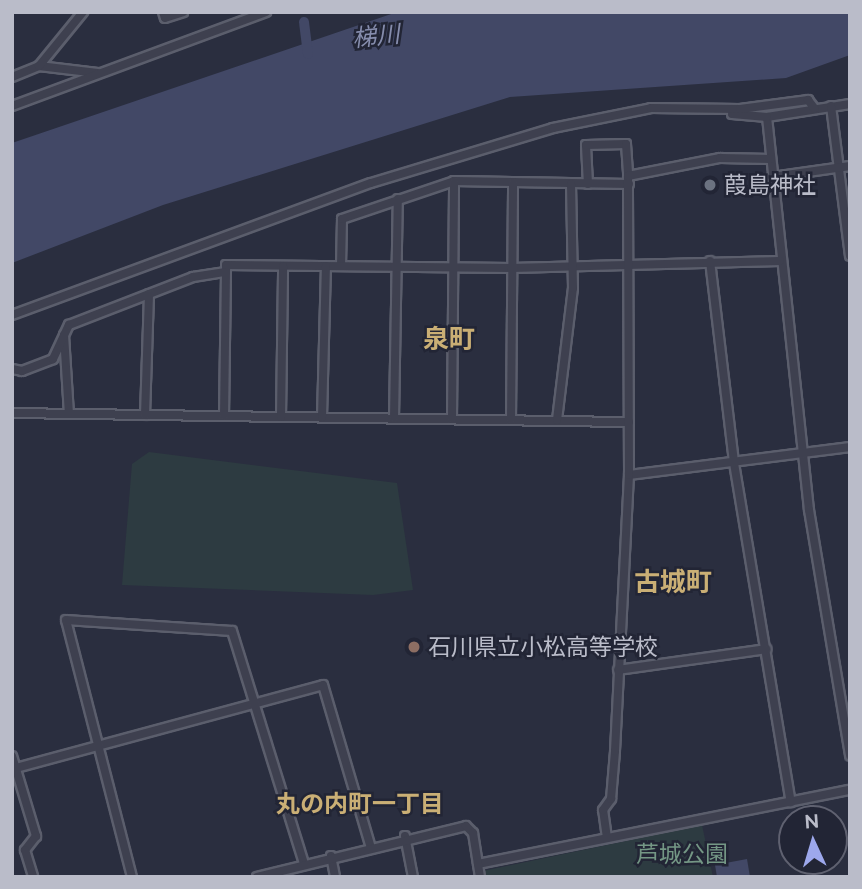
<!DOCTYPE html>
<meta charset="utf-8">
<style>
body{margin:0}
#map{position:relative;width:862px;height:889px;overflow:hidden;background:#2a2e3f;font-family:Raleway,"Noto Sans JP",sans-serif}
div>[style]{position:absolute}
.green>*{inset:0;background:#2d3b41}
.water>*{inset:0;background:#424866}
.canal>*{height:10px;margin:-5px;padding:0 5px;transform-origin:5px;border-radius:5px;background:#424866}
.roads{filter:drop-shadow(2px 0 #5b5e6c) drop-shadow(-2px 0 #5b5e6c) drop-shadow(0 2px #5b5e6c) drop-shadow(0 -2px #5b5e6c)}
.minor>*{height:8px;margin:-4px;padding:0 4px;transform-origin:4px;border-radius:4px;background:#3e404f}
.dots>*{width:19px;height:19px;translate:-50% -50%;box-sizing:border-box;border:4px solid #222535;border-radius:50%}
span{translate:-50% -50%;white-space:nowrap;text-align:center;line-height:1.15;-webkit-text-stroke:5px #222535;paint-order:stroke}
.poi-label{font-size:23px;color:#babcc9}
.left{translate:0 -50%;text-align:left}
.park-label{font-size:23px;color:#749785}
.water-label{font-size:24px;color:#868dad;font-style:italic}
.neighbourhood-label{font-size:24px;color:#caaf75;font-weight:700}
.quarter-label{font-size:26px;color:#caaf75;font-weight:700}
.frame{position:absolute;inset:0;border:14px solid #babcc9;pointer-events:none}
.north{position:absolute;left:778px;top:805px;width:70px;height:70px;box-sizing:border-box;background:#222535;border:2px solid #5f6170;border-radius:50%;rotate:356deg;font-size:19px;font-weight:700;line-height:28px;text-align:center;color:#babcc9}
.north::after{content:'';display:block;margin:auto;width:24px;height:32px;background:#9da8ec;clip-path:polygon(50% 0,100% 100%,50% 72%,0 100%)}
</style>
<div id="map">
<div class="green">
<div style="clip-path:polygon(149px 452px,397px 483px,413px 590px,373px 595px,122px 585px,132px 464px)"></div>
<div style="clip-path:polygon(702px 825px,713px 877px,483px 877px,483px 871px)"></div>
</div>
<div class="water">
<div style="clip-path:polygon(397px 12px,850px 12px,850px 55px,786px 78px,510px 97px,163px 205px,12px 263px,12px 143px)"></div>
<div style="clip-path:polygon(747px 859px,750px 877px,717px 877px,715px 865px)"></div>
</div>
<div class="canal">
<div style="left:304px;top:22px;width:32px;rotate:83deg"></div>
</div>
<div class="roads">
<div class="minor">
<div style="left:163px;top:12px;width:6px;rotate:72deg"></div>
<div style="left:165px;top:18px;width:19px;rotate:-18deg"></div>
<div style="left:39px;top:66px;width:59px;rotate:6.8deg"></div>
<div style="left:12px;top:77px;width:29px;rotate:-22deg"></div>
<div style="left:39px;top:66px;width:70px;rotate:-50.8deg"></div>
<div style="left:850px;top:104px;width:84px;rotate:171.1deg"></div>
<div style="left:767px;top:117px;width:395px;rotate:83.9deg"></div>
<div style="left:809px;top:510px;width:249px;rotate:80.5deg"></div>
<div style="left:12px;top:106px;width:271px;rotate:-20.3deg"></div>
<div style="left:831px;top:106px;width:151px;rotate:82.8deg"></div>
<div style="left:732px;top:114px;width:35px;rotate:5deg"></div>
<div style="left:772px;top:177px;width:79px;rotate:-8deg"></div>
<div style="left:588px;top:184px;width:39px;rotate:-93deg"></div>
<div style="left:586px;top:145px;width:40px;rotate:-1.4deg"></div>
<div style="left:626px;top:144px;width:32px;rotate:86deg"></div>
<div style="left:710px;top:261px;width:203px;rotate:83.2deg"></div>
<div style="left:734px;top:463px;width:344px;rotate:80.5deg"></div>
<div style="left:341px;top:266px;width:47px;rotate:-88.8deg"></div>
<div style="left:342px;top:219px;width:118px;rotate:-18.7deg"></div>
<div style="left:454px;top:181px;width:175px;rotate:1deg"></div>
<div style="left:12px;top:315px;width:382px;rotate:-20.2deg"></div>
<div style="left:371px;top:183px;width:190px;rotate:-16.8deg"></div>
<div style="left:553px;top:128px;width:100px;rotate:-11.5deg"></div>
<div style="left:651px;top:108px;width:89px;rotate:0.6deg"></div>
<div style="left:740px;top:109px;width:69px;rotate:-7.5deg"></div>
<div style="left:808px;top:100px;width:11px;rotate:52deg"></div>
<div style="left:64px;top:335px;width:79px;rotate:86.4deg"></div>
<div style="left:12px;top:369px;width:10px;rotate:11deg"></div>
<div style="left:22px;top:371px;width:33px;rotate:-21deg"></div>
<div style="left:53px;top:359px;width:38px;rotate:-65deg"></div>
<div style="left:69px;top:325px;width:133px;rotate:-21.2deg"></div>
<div style="left:193px;top:277px;width:33px;rotate:-9deg"></div>
<div style="left:12px;top:413px;width:617px;rotate:0.84deg"></div>
<div style="left:145px;top:415px;width:121px;rotate:-88.1deg"></div>
<div style="left:224px;top:416px;width:151px;rotate:-89.2deg"></div>
<div style="left:226px;top:265px;width:285px;rotate:0.6deg"></div>
<div style="left:511px;top:268px;width:269px;rotate:-1.5deg"></div>
<div style="left:281px;top:417px;width:151px;rotate:-89.2deg"></div>
<div style="left:322px;top:417px;width:151px;rotate:-88.5deg"></div>
<div style="left:394px;top:418px;width:219px;rotate:-89deg"></div>
<div style="left:452px;top:419px;width:238px;rotate:-89.5deg"></div>
<div style="left:511px;top:420px;width:238px;rotate:-89.5deg"></div>
<div style="left:557px;top:420px;width:133px;rotate:-83.1deg"></div>
<div style="left:573px;top:288px;width:104px;rotate:-91.1deg"></div>
<div style="left:629px;top:475px;width:223px;rotate:-7.2deg"></div>
<div style="left:618px;top:670px;width:150px;rotate:-8deg"></div>
<div style="left:12px;top:756px;width:84px;rotate:73.3deg"></div>
<div style="left:36px;top:836px;width:18px;rotate:128deg"></div>
<div style="left:25px;top:850px;width:28px;rotate:73deg"></div>
<div style="left:12px;top:769px;width:322px;rotate:-15.1deg"></div>
<div style="left:323px;top:685px;width:167px;rotate:73.6deg"></div>
<div style="left:405px;top:836px;width:42px;rotate:79deg"></div>
<div style="left:607px;top:838px;width:28px;rotate:-98deg"></div>
<div style="left:603px;top:810px;width:14px;rotate:-54deg"></div>
<div style="left:611px;top:799px;width:48px;rotate:-85.2deg"></div>
<div style="left:615px;top:751px;width:276px;rotate:-87.1deg"></div>
<div style="left:629px;top:475px;width:299px;rotate:-90.2deg"></div>
<div style="left:628px;top:176px;width:94px;rotate:-11.1deg"></div>
<div style="left:720px;top:158px;width:51px;rotate:1.1deg"></div>
<div style="left:331px;top:856px;width:21px;rotate:79deg"></div>
<div style="left:478px;top:864px;width:379px;rotate:-11.3deg"></div>
<div style="left:132px;top:877px;width:265px;rotate:-104.4deg"></div>
<div style="left:66px;top:620px;width:166px;rotate:3.8deg"></div>
<div style="left:232px;top:631px;width:244px;rotate:72.8deg"></div>
<div style="left:257px;top:877px;width:215px;rotate:-13.7deg"></div>
<div style="left:466px;top:826px;width:10px;rotate:45deg"></div>
<div style="left:473px;top:833px;width:45px;rotate:81deg"></div>
</div>
</div>
<div class="dots">
<div style="left:710px;top:185px;background:#6b7280"></div>
<div style="left:414px;top:647px;background:#8d6e63"></div>
</div>
<div class="poi-label">
<span class="left" style="left:724px;top:185px">葭島神社</span>
<span class="left" style="left:428px;top:647px">石川県立小松高等学校</span>
</div>
<div class="park-label">
<span style="left:682px;top:854px">芦城公園</span>
</div>
<div class="water-label">
<span style="left:376px;top:36px;rotate:-6deg">梯川</span>
</div>
<div class="neighbourhood-label">
<span style="left:360px;top:804px">丸の内町一丁目</span>
</div>
<div class="quarter-label">
<span style="left:449px;top:340px">泉町</span>
<span style="left:673px;top:583px">古城町</span>
</div>
<div class="frame"></div>
<div class="north">N</div>
</div>
